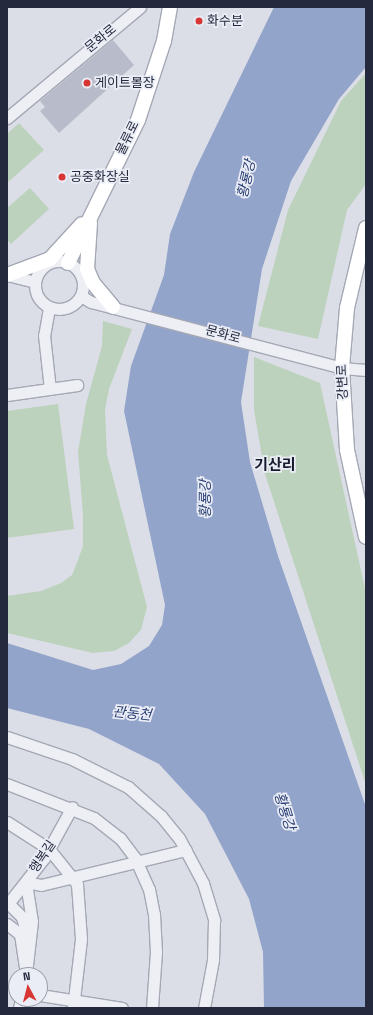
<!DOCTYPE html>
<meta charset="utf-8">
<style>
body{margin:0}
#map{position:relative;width:373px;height:1015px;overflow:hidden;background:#dbdee7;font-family:"Space Grotesk","Noto Sans KR",sans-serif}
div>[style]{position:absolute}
.green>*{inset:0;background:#bdd2bc}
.water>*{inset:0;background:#93a4cb}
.building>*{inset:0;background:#b8bcca}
.roads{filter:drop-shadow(1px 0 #a4a8b4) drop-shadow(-1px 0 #a4a8b4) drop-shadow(0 1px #a4a8b4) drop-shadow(0 -1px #a4a8b4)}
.minor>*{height:11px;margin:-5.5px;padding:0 5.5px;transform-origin:5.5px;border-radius:5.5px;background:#eeeff5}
.minor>.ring{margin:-5.5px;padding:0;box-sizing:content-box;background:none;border:11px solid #eeeff5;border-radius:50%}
.major>*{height:14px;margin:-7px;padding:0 7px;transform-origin:7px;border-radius:7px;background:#fff}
.dots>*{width:11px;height:11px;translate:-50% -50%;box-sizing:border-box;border:2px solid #eaedf5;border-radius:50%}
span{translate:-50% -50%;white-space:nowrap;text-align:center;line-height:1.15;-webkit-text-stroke:3.5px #eaedf5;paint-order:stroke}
.poi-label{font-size:13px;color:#24293e}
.left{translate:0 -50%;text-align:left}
.street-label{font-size:13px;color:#24293e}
.water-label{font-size:14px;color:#2b4075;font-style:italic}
.quarter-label{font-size:15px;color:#171b2e;font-weight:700}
.frame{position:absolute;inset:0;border:8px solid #24293e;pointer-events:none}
.north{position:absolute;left:8px;top:967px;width:40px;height:40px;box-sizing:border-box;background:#eaedf5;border:1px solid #9b9fac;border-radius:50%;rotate:353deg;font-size:11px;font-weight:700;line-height:16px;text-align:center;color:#24293e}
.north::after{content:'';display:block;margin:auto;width:14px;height:18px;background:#d83634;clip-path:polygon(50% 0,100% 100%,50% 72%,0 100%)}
</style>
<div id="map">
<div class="green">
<div style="clip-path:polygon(366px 73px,366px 184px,347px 210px,318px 339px,258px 326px,288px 210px,341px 101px)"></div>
<div style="clip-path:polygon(19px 123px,44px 150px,7px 183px,7px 134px)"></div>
<div style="clip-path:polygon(30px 188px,49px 209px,11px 244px,7px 240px,7px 208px)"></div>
<div style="clip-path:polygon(103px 321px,132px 329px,109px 389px,105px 410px,107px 455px,147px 607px,141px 630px,129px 643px,114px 651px,93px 653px,7px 633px,7px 596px,41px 591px,61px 583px,72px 575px,76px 565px,83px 546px,83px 516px,78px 452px,86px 404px,102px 346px)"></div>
<div style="clip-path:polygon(254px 357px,320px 383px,366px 593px,366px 785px,265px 474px,254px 410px)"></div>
<div style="clip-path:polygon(58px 404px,74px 529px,7px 538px,7px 411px)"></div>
</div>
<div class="water">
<div style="clip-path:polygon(274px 7px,366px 7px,366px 67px,339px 99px,291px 181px,262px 269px,241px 402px,250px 462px,278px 556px,366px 807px,366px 1008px,264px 1008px,263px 952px,249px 899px,205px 814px,159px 764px,89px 729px,7px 708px,7px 643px,93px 670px,121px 664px,149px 646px,162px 625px,165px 605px,124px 411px,131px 366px,164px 275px,170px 234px,194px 172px)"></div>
</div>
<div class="building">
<div style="clip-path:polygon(113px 40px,134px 65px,59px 133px,40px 111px,45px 107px,40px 101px)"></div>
</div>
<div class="roads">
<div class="minor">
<div style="left:7px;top:118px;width:173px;rotate:-39.8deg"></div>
<div class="ring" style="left:35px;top:261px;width:37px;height:37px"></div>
<div style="left:7px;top:275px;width:29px;rotate:14deg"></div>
<div style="left:81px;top:296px;width:12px;rotate:31deg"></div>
<div style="left:91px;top:302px;width:260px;rotate:14.7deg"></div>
<div style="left:342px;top:368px;width:24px;rotate:5deg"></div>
<div style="left:49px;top:308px;width:27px;rotate:100deg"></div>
<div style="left:44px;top:335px;width:54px;rotate:83.7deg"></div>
<div style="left:7px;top:395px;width:71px;rotate:-8.1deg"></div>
<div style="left:7px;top:737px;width:69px;rotate:18.7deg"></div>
<div style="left:72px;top:759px;width:63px;rotate:26.6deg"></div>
<div style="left:128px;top:787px;width:44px;rotate:41.3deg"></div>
<div style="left:161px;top:816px;width:28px;rotate:51deg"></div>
<div style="left:179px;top:838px;width:51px;rotate:61.9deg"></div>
<div style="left:203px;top:883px;width:39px;rotate:73deg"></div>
<div style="left:214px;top:920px;width:40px;rotate:91.4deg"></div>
<div style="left:213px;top:960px;width:49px;rotate:100.6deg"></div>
<div style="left:7px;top:784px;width:93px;rotate:21.3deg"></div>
<div style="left:94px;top:818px;width:33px;rotate:38deg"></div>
<div style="left:120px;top:838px;width:25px;rotate:53deg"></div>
<div style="left:135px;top:858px;width:34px;rotate:66deg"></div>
<div style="left:149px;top:889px;width:25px;rotate:79deg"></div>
<div style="left:154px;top:914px;width:38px;rotate:87deg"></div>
<div style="left:156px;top:952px;width:56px;rotate:94.1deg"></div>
<div style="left:7px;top:822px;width:50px;rotate:32.7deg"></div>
<div style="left:49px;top:849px;width:45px;rotate:51.3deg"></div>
<div style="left:77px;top:884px;width:55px;rotate:85.8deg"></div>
<div style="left:81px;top:939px;width:69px;rotate:96.6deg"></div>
<div style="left:26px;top:882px;width:15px;rotate:11deg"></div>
<div style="left:41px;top:885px;width:149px;rotate:-13.6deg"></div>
<div style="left:7px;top:902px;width:21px;rotate:45deg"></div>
<div style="left:22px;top:917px;width:23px;rotate:75deg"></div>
<div style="left:7px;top:905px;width:60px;rotate:-51.8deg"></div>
<div style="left:44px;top:858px;width:58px;rotate:-61.2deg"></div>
<div style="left:7px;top:924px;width:16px;rotate:38deg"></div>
<div style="left:20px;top:934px;width:40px;rotate:81.5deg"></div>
<div style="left:26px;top:974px;width:53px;rotate:-83.5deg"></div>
<div style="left:32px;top:921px;width:39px;rotate:-99deg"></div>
<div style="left:40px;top:995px;width:83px;rotate:9deg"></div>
<div style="left:19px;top:1008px;width:9px;rotate:-77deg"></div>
</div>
<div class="major">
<div style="left:90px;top:223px;width:46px;rotate:93.7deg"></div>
<div style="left:87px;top:269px;width:15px;rotate:67deg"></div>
<div style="left:93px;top:283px;width:31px;rotate:50deg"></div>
<div style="left:366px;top:228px;width:82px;rotate:103.4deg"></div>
<div style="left:347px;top:308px;width:60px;rotate:94.8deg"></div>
<div style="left:342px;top:368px;width:82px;rotate:86.5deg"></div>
<div style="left:347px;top:450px;width:89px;rotate:77.7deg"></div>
<div style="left:68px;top:263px;width:159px;rotate:-63.9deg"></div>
<div style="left:138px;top:120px;width:83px;rotate:-71.8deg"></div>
<div style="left:164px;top:41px;width:35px;rotate:-80deg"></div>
<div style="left:7px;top:275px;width:46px;rotate:-20.4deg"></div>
<div style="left:50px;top:259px;width:47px;rotate:-47.6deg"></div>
</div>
</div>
<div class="dots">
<div style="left:199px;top:21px;background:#d83634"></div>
<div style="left:87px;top:83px;background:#d83634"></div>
<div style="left:62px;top:177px;background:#d83634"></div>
</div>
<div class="poi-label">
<span class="left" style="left:207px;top:21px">화수분</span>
<span class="left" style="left:95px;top:83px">게이트볼장</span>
<span class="left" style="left:70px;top:177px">공중화장실</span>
</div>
<div class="street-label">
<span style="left:101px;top:39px;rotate:-39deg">문화로</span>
<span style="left:128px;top:138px;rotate:-64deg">물류로</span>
<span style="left:223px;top:335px;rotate:15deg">문화로</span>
<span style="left:343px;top:382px;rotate:-92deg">강변로</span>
<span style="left:43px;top:857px;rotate:-56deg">행복길</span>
</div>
<div class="water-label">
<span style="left:246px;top:179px;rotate:-77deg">황룡강</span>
<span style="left:205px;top:499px;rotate:-90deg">황룡강</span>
<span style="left:132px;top:713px;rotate:6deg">관동천</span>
<span style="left:285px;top:811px;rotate:73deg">황룡강</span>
</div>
<div class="quarter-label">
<span style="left:275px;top:465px">기산리</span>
</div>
<div class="frame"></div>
<div class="north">N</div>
</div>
